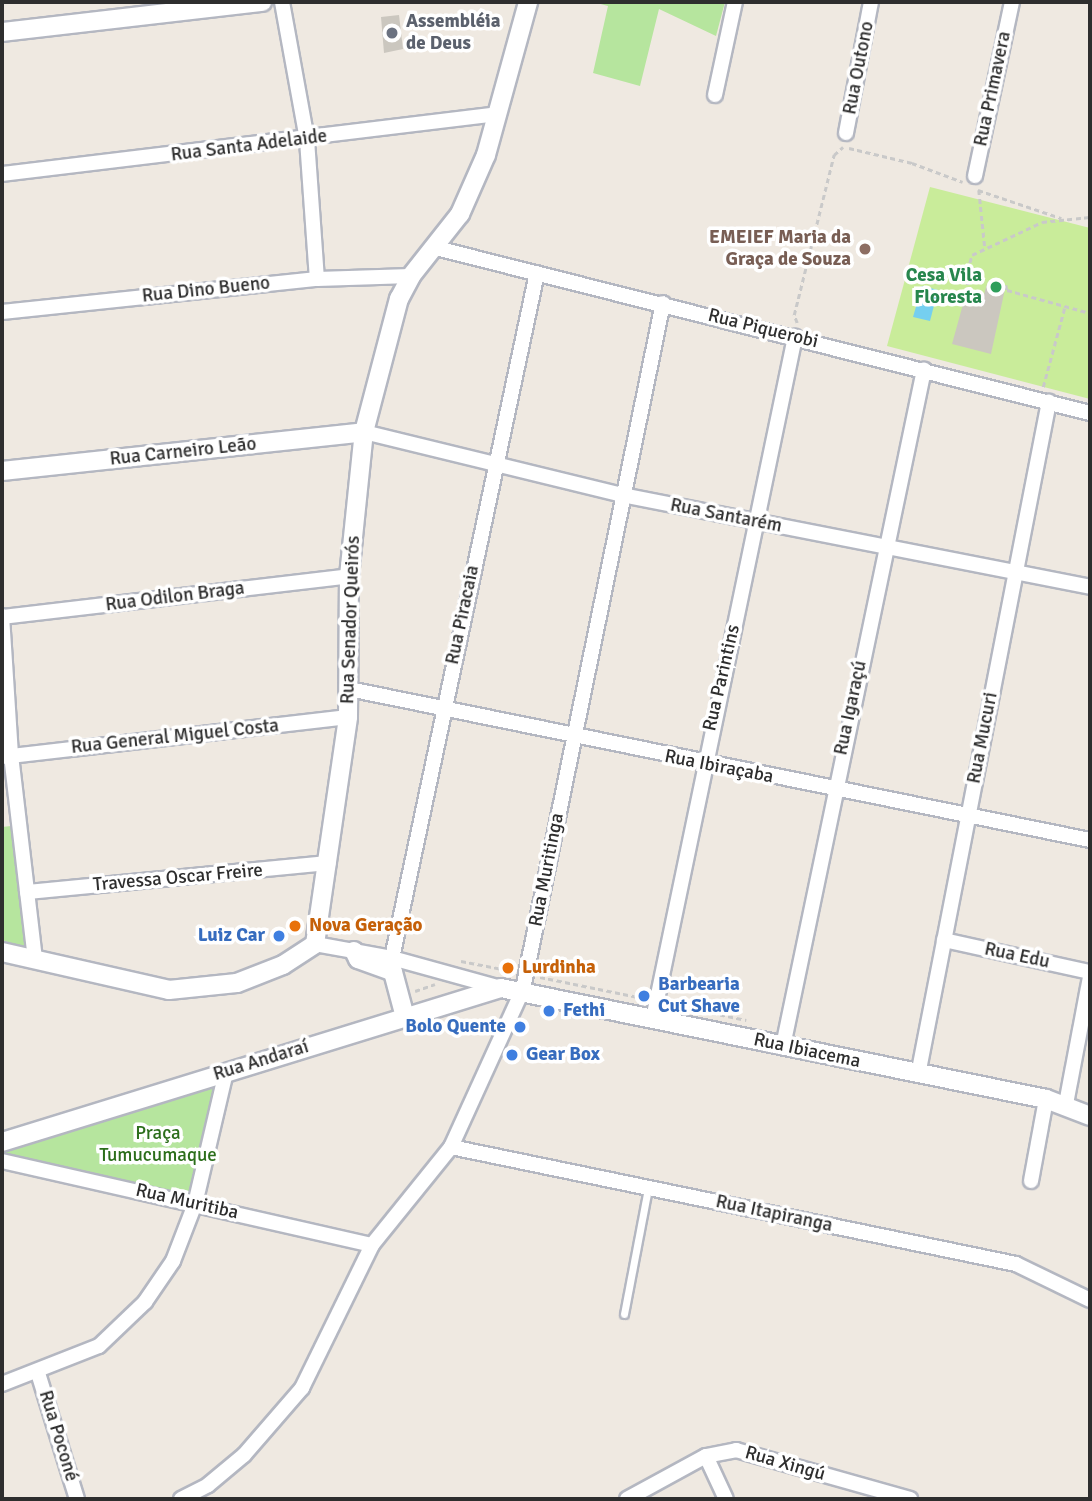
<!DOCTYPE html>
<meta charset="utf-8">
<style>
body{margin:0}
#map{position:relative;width:1092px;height:1501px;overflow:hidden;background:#efe9e1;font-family:Signika,sans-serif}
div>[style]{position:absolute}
.green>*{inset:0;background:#b6e59e}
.pitch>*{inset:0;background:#c9ec9a}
.water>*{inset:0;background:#75cff0}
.building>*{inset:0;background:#cbc7bf}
.path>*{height:2.5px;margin-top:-1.25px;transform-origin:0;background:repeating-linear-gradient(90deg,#c9c9c9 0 5px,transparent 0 8.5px)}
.roads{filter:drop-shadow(2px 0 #b4b7c1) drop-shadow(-2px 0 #b4b7c1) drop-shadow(0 2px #b4b7c1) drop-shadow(0 -2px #b4b7c1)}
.service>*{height:7px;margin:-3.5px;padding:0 3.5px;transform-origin:3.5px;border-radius:3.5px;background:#fff}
.minor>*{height:14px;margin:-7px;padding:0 7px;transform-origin:7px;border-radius:7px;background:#fff}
.tertiary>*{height:18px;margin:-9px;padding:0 9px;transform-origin:9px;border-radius:9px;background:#fff}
.dots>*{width:19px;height:19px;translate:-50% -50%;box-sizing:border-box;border:4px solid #fff;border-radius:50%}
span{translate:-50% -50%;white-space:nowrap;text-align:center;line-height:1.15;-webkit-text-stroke:7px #fff;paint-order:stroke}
.worship-label{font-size:19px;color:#5b616d;font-weight:700}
.left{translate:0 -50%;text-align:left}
.street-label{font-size:19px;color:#2e2e2e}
.education-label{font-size:19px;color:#785e54;font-weight:700}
.right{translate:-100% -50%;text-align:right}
.leisure-label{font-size:19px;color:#27864d;font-weight:700}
.food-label{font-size:19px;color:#c56008;font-weight:700}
.shop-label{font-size:19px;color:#366cbe;font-weight:700}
.park-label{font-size:19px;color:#2c6e1b}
.frame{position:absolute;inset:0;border:4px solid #2e2e2e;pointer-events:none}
</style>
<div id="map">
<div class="green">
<div style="clip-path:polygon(593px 2px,725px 2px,716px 36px,659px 9px,640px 86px,593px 73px,608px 6px)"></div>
<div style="clip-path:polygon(11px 826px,26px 948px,2px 940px,2px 827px)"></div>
<div style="clip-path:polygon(216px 1083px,190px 1196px,2px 1154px,2px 1146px)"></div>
</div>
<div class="pitch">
<div style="clip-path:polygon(930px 187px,1090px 228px,1090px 399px,887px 346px)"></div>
</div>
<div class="water">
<div style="clip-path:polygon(922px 286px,938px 290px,930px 321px,913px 317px)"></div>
</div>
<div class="building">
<div style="clip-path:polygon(399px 15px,403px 49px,384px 53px,381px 17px)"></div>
<div style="clip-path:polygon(987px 284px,1005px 289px,991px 354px,952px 344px,965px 297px,982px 301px)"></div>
</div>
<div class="path">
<div style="left:849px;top:148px;width:65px;rotate:13.4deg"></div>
<div style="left:912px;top:163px;width:54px;rotate:20.4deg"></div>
<div style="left:978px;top:190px;width:88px;rotate:18.6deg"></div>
<div style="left:979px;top:190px;width:58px;rotate:84.1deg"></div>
<div style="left:1006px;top:285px;width:5px;rotate:79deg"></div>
<div style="left:1007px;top:290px;width:86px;rotate:15.5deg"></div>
<div style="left:975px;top:300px;width:23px;rotate:-115deg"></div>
<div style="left:965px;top:279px;width:25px;rotate:-74deg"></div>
<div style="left:972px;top:255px;width:77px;rotate:-25.2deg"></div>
<div style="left:1042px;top:222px;width:48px;rotate:-5.9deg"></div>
<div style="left:797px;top:323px;width:9px;rotate:-111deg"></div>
<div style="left:794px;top:315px;width:165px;rotate:-76deg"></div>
<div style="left:834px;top:155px;width:12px;rotate:-42deg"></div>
<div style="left:1043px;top:387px;width:84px;rotate:-74.8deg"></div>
<div style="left:461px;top:961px;width:53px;rotate:10.9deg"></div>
<div style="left:540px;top:977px;width:105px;rotate:11.5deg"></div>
<div style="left:415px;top:991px;width:21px;rotate:-19deg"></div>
<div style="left:670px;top:1004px;width:78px;rotate:11.9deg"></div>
</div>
<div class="roads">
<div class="service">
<div style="left:624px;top:1314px;width:128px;rotate:-79.2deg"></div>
</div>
<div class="minor">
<div style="left:282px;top:2px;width:140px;rotate:79.7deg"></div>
<div style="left:307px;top:140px;width:139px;rotate:85.9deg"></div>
<div style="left:715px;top:95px;width:95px;rotate:-77.9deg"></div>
<div style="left:846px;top:133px;width:133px;rotate:-79.2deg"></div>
<div style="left:2px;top:174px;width:498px;rotate:-6.9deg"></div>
<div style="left:975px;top:176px;width:178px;rotate:-78deg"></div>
<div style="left:436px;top:248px;width:674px;rotate:14.16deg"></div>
<div style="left:2px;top:312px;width:317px;rotate:-6deg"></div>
<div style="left:317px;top:279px;width:94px;rotate:-1.8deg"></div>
<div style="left:364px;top:432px;width:266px;rotate:13.7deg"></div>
<div style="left:622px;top:495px;width:477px;rotate:11.1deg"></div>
<div style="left:2px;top:616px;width:139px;rotate:86.3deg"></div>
<div style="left:11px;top:755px;width:205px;rotate:83.3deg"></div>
<div style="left:2px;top:617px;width:349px;rotate:-6.7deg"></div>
<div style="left:349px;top:689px;width:756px;rotate:11.52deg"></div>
<div style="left:2px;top:757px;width:348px;rotate:-6.6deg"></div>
<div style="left:27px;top:892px;width:303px;rotate:-5.5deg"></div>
<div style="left:944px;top:940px;width:149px;rotate:12.4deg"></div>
<div style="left:315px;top:944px;width:78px;rotate:10.3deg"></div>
<div style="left:392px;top:958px;width:113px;rotate:15.4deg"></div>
<div style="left:392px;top:958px;width:700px;rotate:-78.05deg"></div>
<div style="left:653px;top:1019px;width:697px;rotate:-78.24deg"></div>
<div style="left:783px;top:1046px;width:691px;rotate:-78.22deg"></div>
<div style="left:918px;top:1075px;width:686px;rotate:-78.99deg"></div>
<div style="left:1066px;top:1104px;width:129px;rotate:-79.3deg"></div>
<div style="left:451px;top:1147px;width:577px;rotate:11.7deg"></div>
<div style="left:1016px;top:1264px;width:82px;rotate:25.9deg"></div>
<div style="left:2px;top:1161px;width:379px;rotate:12.8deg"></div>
<div style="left:1031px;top:1181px;width:83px;rotate:-79.6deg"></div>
<div style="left:38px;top:1373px;width:132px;rotate:72.8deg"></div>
<div style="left:2px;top:1384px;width:104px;rotate:-21.4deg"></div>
<div style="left:99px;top:1346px;width:64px;rotate:-43.7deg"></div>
<div style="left:145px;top:1302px;width:50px;rotate:-55.7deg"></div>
<div style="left:173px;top:1261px;width:61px;rotate:-68.9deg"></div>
<div style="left:195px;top:1204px;width:136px;rotate:-76.8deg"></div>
<div style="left:706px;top:1456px;width:47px;rotate:65.1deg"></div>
<div style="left:181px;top:1499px;width:30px;rotate:-27deg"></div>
<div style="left:208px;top:1485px;width:47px;rotate:-39.8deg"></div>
<div style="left:244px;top:1455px;width:89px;rotate:-49.1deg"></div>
<div style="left:302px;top:1388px;width:159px;rotate:-63.9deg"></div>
<div style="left:372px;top:1245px;width:126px;rotate:-51.1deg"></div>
<div style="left:451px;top:1147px;width:174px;rotate:-65.5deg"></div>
<div style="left:523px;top:989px;width:700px;rotate:-78.47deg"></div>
<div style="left:627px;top:1499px;width:90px;rotate:-28.6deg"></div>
<div style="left:706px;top:1456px;width:31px;rotate:-11deg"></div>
<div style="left:736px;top:1450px;width:181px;rotate:15.7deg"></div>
</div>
<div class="tertiary">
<div style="left:2px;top:32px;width:262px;rotate:-6.6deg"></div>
<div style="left:2px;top:471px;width:364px;rotate:-6.1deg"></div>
<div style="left:354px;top:951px;width:9px;rotate:63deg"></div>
<div style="left:358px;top:959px;width:37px;rotate:20deg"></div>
<div style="left:393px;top:972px;width:47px;rotate:75.1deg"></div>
<div style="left:2px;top:952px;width:171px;rotate:12.8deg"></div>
<div style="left:169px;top:990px;width:68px;rotate:-5.9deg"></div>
<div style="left:237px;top:983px;width:49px;rotate:-21.4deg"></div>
<div style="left:283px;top:965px;width:38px;rotate:-33deg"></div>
<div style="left:315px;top:944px;width:229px;rotate:-81.7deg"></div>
<div style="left:348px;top:717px;width:141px;rotate:-89.6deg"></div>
<div style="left:349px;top:576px;width:145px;rotate:-84.1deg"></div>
<div style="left:364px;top:432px;width:138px;rotate:-75.3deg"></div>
<div style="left:399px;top:299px;width:26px;rotate:-62deg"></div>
<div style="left:411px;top:276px;width:79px;rotate:-51.7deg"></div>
<div style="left:460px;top:214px;width:64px;rotate:-66.2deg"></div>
<div style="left:486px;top:155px;width:159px;rotate:-74.6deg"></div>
<div style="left:2px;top:1142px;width:522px;rotate:-17.15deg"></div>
<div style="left:501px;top:988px;width:556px;rotate:11.51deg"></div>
<div style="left:1046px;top:1099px;width:47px;rotate:21.1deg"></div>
</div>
</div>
<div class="dots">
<div style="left:392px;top:33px;background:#6b7280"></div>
<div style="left:865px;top:249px;background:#8d6e63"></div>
<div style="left:996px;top:287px;background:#2e9e5b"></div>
<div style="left:295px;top:926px;background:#e8710a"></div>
<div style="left:279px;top:936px;background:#3f7fe0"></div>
<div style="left:508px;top:968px;background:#e8710a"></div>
<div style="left:644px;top:996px;background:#3f7fe0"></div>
<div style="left:549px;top:1011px;background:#3f7fe0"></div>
<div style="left:520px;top:1027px;background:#3f7fe0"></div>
<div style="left:512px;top:1055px;background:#3f7fe0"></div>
</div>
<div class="worship-label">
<span class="left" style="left:406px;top:33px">Assembléia<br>de Deus</span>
</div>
<div class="street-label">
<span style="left:859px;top:68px;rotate:-79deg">Rua Outono</span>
<span style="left:993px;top:89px;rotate:-78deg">Rua Primavera</span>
<span style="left:249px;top:146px;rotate:-7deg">Rua Santa Adelaide</span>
<span style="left:206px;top:290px;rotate:-6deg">Rua Dino Bueno</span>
<span style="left:763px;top:329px;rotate:14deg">Rua Piquerobi</span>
<span style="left:183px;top:452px;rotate:-6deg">Rua Carneiro Leão</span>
<span style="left:726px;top:516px;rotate:11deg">Rua Santarém</span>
<span style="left:175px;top:597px;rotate:-7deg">Rua Odilon Braga</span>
<span style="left:463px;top:615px;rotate:-78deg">Rua Piracaia</span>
<span style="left:351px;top:620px;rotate:-88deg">Rua Senador Queirós</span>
<span style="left:722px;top:678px;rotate:-77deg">Rua Parintins</span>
<span style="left:851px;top:708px;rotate:-78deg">Rua Igaraçú</span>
<span style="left:175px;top:737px;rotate:-6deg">Rua General Miguel Costa</span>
<span style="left:983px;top:738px;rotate:-79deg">Rua Mucuri</span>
<span style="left:719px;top:767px;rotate:11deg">Rua Ibiraçaba</span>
<span style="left:547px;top:870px;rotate:-79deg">Rua Muritinga</span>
<span style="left:178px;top:878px;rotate:-5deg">Travessa Oscar Freire</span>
<span style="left:1017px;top:956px;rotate:12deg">Rua Edu</span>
<span style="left:807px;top:1051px;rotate:12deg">Rua Ibiacema</span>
<span style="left:261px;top:1061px;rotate:-17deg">Rua Andaraí</span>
<span style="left:187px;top:1202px;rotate:13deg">Rua Muritiba</span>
<span style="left:774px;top:1214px;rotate:12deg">Rua Itapiranga</span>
<span style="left:58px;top:1436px;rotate:73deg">Rua Poconé</span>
<span style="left:785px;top:1464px;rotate:16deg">Rua Xingú</span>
</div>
<div class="education-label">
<span class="right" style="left:851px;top:249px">EMEIEF Maria da<br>Graça de Souza</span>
</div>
<div class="leisure-label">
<span class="right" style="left:982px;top:287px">Cesa Vila<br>Floresta</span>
</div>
<div class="food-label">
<span class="left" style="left:309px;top:926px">Nova Geração</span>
<span class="left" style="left:522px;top:968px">Lurdinha</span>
</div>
<div class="shop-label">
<span class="right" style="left:265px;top:936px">Luiz Car</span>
<span class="left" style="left:658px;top:996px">Barbearia<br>Cut Shave</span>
<span class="left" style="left:563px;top:1011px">Fethi</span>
<span class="right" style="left:506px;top:1027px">Bolo Quente</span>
<span class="left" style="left:526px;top:1055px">Gear Box</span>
</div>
<div class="park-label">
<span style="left:158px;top:1145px">Praça<br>Tumucumaque</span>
</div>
<div class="frame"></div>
</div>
